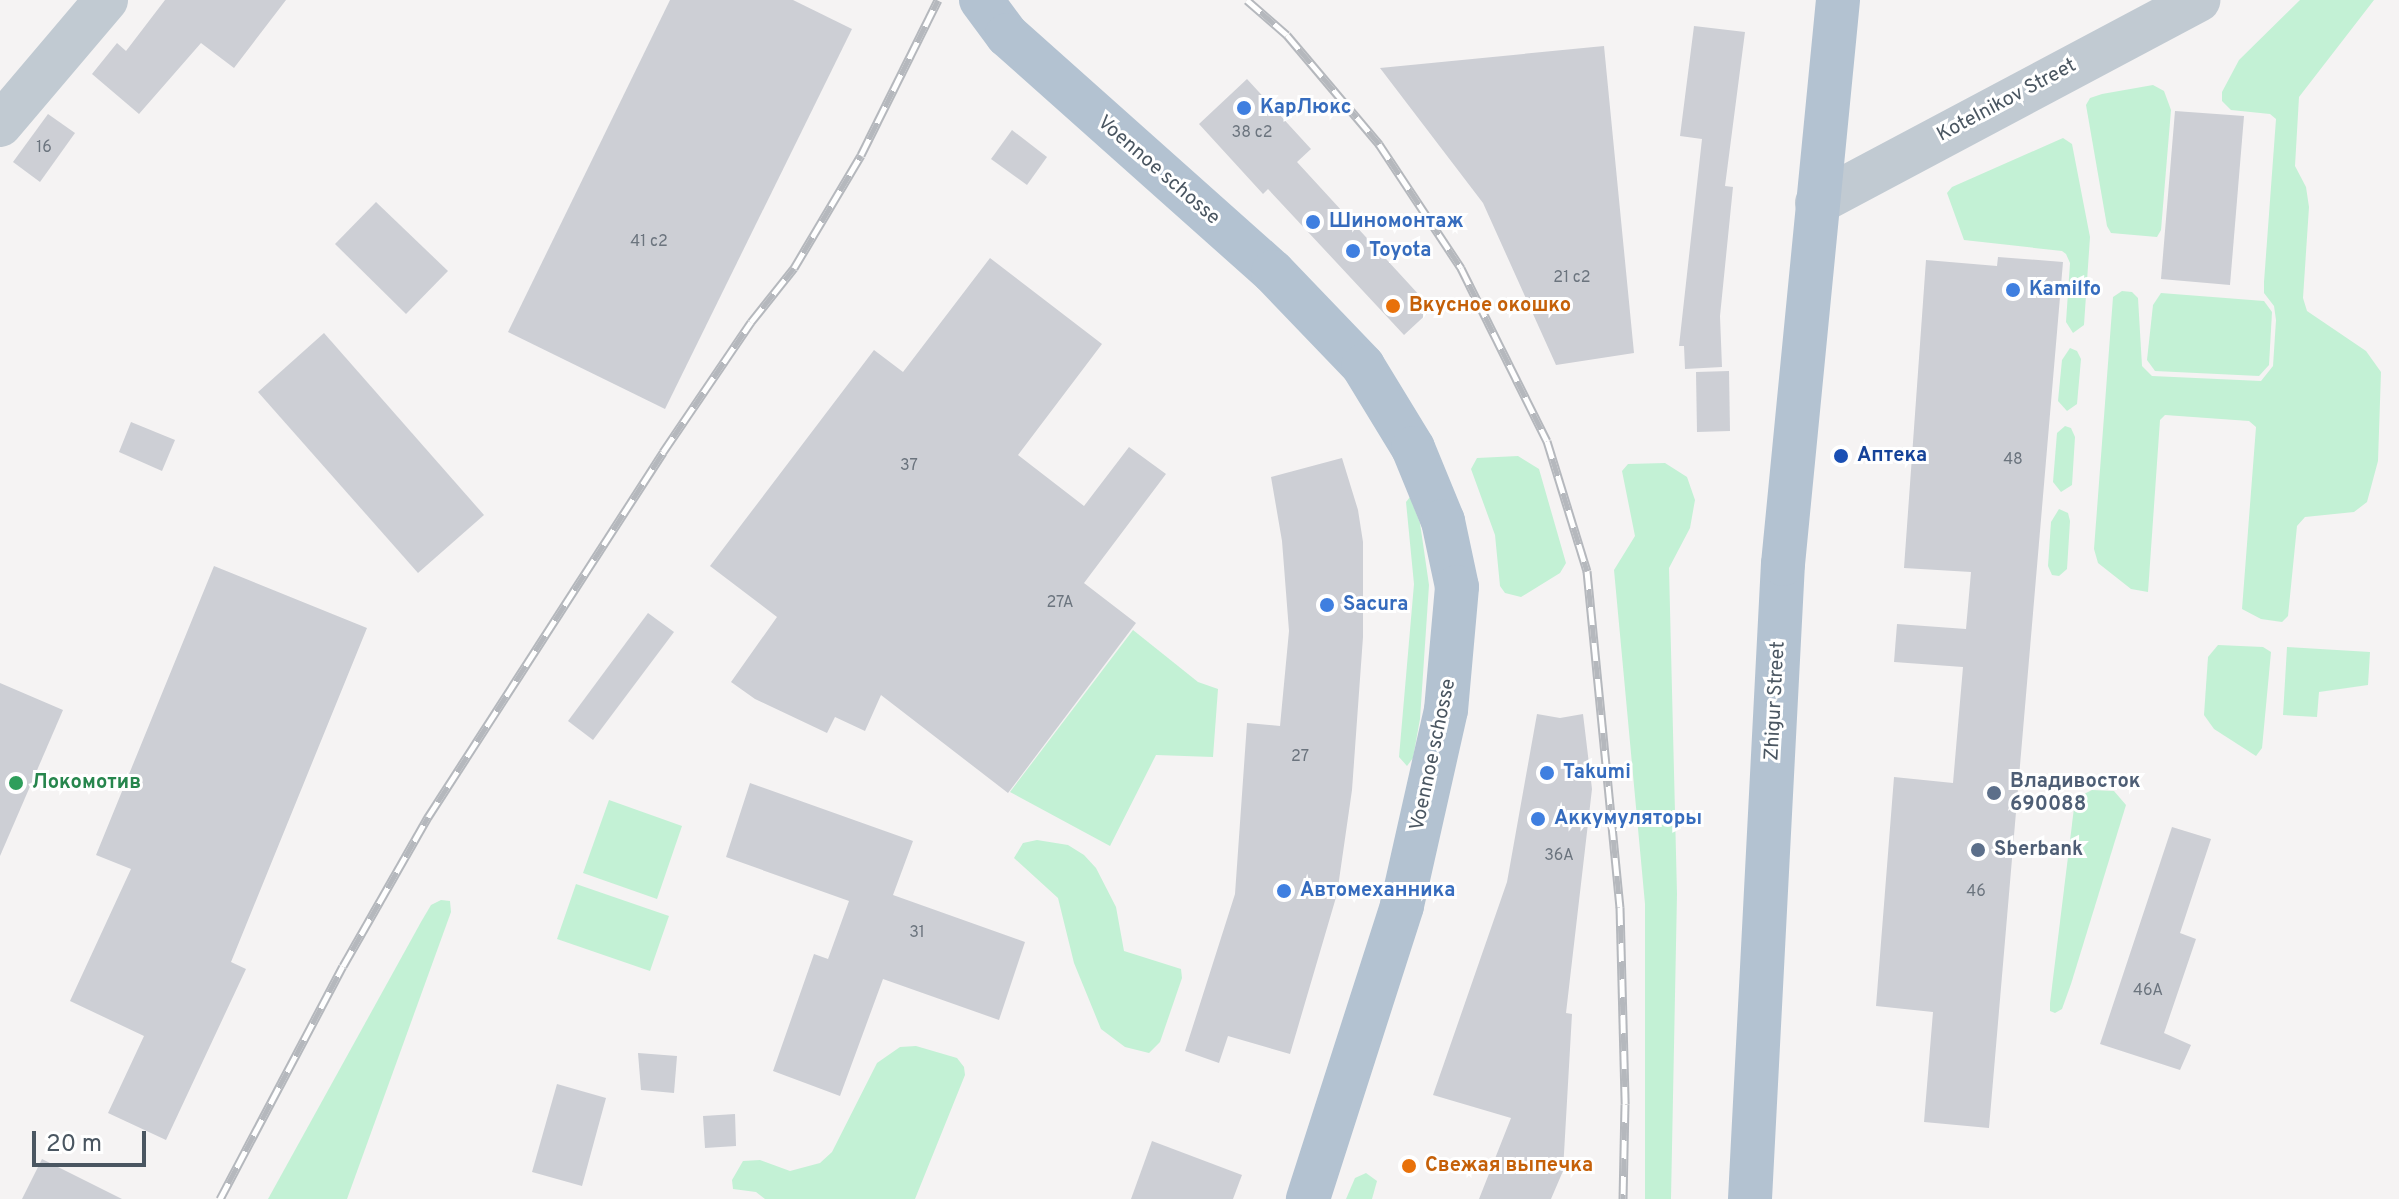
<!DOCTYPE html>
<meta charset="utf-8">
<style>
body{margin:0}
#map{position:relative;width:2399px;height:1199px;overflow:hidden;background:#f5f3f3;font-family:Overpass,sans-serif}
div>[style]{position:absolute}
.green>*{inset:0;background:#c3f1d5}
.building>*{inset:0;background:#cdcfd5}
.minor>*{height:44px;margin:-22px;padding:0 22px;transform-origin:22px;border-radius:22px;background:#c1cad2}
.major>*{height:44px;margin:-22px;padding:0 22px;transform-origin:22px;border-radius:22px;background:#b3c2d1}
.rail>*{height:9px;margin-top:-4.5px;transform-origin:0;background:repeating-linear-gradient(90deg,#fff 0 18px,#b5b8bd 0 36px);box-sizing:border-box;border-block:2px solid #b5b8bd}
.dots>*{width:22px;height:22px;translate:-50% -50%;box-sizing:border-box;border:4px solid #fff;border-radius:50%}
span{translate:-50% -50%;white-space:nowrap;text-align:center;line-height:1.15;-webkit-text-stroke:6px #fff;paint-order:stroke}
.number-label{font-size:16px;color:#6b747e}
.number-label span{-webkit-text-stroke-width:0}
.street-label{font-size:20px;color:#4a5661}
.shop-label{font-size:20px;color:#366cbe;font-weight:700}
.left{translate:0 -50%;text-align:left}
.food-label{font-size:20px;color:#c56008;font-weight:700}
.transit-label{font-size:20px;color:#164399;font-weight:700}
.service-label{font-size:20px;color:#4e5e75;font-weight:700}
.leisure-label{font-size:20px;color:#27864d;font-weight:700}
.scale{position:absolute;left:32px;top:1131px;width:114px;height:36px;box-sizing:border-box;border:4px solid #4a5661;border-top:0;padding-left:10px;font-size:24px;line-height:28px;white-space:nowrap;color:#4a5661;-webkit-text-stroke:6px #fff;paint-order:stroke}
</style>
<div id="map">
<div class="green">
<div style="clip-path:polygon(2300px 0,2374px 0,2299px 97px,2295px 166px,2306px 187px,2309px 207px,2303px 298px,2307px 311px,2366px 351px,2381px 372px,2378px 461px,2367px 502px,2354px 512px,2305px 517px,2297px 526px,2288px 616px,2282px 622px,2261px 619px,2242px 609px,2256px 427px,2249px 421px,2165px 415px,2160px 420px,2148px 592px,2131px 589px,2098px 563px,2094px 549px,2113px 297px,2122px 291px,2132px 292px,2138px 298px,2142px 366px,2152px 376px,2261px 381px,2273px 366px,2276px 320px,2274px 306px,2264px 293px,2264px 282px,2276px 119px,2270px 114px,2231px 110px,2222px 101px,2222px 92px,2239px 60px)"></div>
<div style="clip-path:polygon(2153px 85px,2164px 91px,2171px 110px,2161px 230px,2157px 237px,2111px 233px,2107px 226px,2086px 105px,2090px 98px,2102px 94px)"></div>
<div style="clip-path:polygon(2063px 138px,2072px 144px,2090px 237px,2084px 325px,2073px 333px,2066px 322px,2070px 263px,2066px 254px,2062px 251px,1964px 240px,1947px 193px,1952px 187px)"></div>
<div style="clip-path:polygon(2161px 293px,2264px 301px,2272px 312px,2269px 365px,2259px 376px,2155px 371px,2147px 360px,2153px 305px)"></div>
<div style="clip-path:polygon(2070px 348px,2077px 351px,2081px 359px,2077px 404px,2067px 411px,2058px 401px,2062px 360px)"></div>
<div style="clip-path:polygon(2065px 426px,2071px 428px,2075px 437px,2072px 485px,2061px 492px,2053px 482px,2057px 433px)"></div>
<div style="clip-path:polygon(1518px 456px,1539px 469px,1566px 563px,1560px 573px,1521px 597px,1505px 593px,1500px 586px,1495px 535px,1471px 469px,1477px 458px)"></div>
<div style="clip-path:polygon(1665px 463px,1687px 477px,1695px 500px,1690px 528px,1669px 568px,1677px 894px,1671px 1199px,1645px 1199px,1645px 904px,1614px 570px,1635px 536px,1622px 471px,1628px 464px)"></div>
<div style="clip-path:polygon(1410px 497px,1420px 523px,1429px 585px,1420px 719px,1413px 758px,1407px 766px,1399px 757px,1414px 584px,1406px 502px)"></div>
<div style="clip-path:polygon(2059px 509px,2068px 513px,2070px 521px,2067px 569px,2059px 576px,2052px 575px,2048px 566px,2051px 522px)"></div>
<div style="clip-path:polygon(1133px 630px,1198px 682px,1218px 689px,1213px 757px,1156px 755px,1110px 846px,1010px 792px)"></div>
<div style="clip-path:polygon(2218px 645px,2263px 647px,2271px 652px,2262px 748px,2256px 756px,2214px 729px,2204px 715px,2208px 657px)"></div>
<div style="clip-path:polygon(2287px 647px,2370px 652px,2368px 685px,2319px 692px,2317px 717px,2283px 715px)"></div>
<div style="clip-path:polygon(2092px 790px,2114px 791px,2126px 805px,2071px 984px,2062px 1009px,2055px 1013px,2050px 1011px,2050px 1003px,2074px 808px,2078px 797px)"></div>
<div style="clip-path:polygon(609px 800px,682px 826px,657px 899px,583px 873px)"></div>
<div style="clip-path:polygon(1037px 840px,1068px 845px,1084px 855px,1096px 868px,1116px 907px,1124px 951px,1181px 969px,1182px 978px,1160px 1042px,1149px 1053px,1125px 1047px,1101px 1029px,1074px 963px,1058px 898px,1014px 858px,1023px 843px)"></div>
<div style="clip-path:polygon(576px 884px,669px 916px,650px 971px,557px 939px)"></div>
<div style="clip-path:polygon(441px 900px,450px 901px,451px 912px,347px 1199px,268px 1199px,421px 922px,431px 905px)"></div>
<div style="clip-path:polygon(916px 1046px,957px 1058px,964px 1067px,965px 1075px,915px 1199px,765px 1199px,756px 1192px,733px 1189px,732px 1180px,743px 1161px,760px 1160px,790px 1171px,820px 1163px,832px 1152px,877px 1063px,900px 1047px)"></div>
<div style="clip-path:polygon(1366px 1173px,1377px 1181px,1372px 1199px,1346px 1199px,1355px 1178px)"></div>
</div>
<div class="building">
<div style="clip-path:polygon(165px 0,286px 0,234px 68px,201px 43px,139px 114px,92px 74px,117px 43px,126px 51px)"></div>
<div style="clip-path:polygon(670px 0,793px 0,852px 29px,665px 409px,508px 332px)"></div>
<div style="clip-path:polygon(1694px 26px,1745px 32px,1725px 186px,1733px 187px,1720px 316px,1722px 367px,1685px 369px,1684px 346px,1679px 346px,1702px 139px,1680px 136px)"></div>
<div style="clip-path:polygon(1604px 46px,1634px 353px,1556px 365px,1483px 203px,1380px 68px)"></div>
<div style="clip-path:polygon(1247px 79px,1311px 149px,1297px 162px,1432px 309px,1404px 335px,1268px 189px,1263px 194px,1199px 124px)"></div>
<div style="clip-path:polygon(2175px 111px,2244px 116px,2230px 285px,2161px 279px)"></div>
<div style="clip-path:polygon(48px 114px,75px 133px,40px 182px,13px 162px)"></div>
<div style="clip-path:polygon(1012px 130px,1047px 157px,1027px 185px,991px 159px)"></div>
<div style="clip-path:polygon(376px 202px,448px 271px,406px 314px,335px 244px)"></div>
<div style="clip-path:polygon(1998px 257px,2063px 262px,1989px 1128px,1924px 1122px,1933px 1012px,1876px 1006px,1894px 777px,1953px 783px,1963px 667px,1894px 662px,1897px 624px,1966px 629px,1971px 572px,1904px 568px,1926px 260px,1997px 266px)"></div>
<div style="clip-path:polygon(990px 258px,1102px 344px,1018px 455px,1084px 506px,1129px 447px,1166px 474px,1084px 583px,1136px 623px,1008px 793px,881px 695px,865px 731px,835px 717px,827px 733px,755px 699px,731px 682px,777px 617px,710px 566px,874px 350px,903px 372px)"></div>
<div style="clip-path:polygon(324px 333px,484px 515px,418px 573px,258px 392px)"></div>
<div style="clip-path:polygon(1729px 371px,1730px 431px,1697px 432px,1696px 372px)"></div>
<div style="clip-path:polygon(131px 422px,175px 440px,162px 471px,119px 452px)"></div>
<div style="clip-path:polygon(1342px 458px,1358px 510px,1363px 542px,1363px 637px,1352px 790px,1337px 894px,1290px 1054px,1228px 1036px,1219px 1063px,1185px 1051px,1235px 894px,1247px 723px,1280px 726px,1289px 631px,1282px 541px,1271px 477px)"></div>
<div style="clip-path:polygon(214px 566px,367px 628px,231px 962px,246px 969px,166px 1140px,108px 1113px,144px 1036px,70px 1001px,131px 869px,96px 855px)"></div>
<div style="clip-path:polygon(648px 613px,674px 632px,593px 740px,568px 721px)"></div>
<div style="clip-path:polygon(0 683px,63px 710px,0 856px)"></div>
<div style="clip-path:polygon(1537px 714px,1560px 718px,1583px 714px,1592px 789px,1566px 1013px,1572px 1014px,1563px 1171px,1551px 1199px,1479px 1199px,1511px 1118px,1433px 1095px,1507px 882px)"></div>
<div style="clip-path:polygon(750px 783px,913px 841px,893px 895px,1025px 942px,999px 1020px,883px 979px,840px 1096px,773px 1071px,814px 954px,828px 959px,849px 901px,726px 857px)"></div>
<div style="clip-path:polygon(2172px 827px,2211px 839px,2180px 933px,2196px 939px,2164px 1033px,2191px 1045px,2180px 1070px,2100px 1044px)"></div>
<div style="clip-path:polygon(638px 1053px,677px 1056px,674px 1093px,641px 1090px)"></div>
<div style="clip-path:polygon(557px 1084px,606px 1098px,582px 1186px,532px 1172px)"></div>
<div style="clip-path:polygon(735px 1114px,736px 1146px,705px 1148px,703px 1116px)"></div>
<div style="clip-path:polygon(1152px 1141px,1242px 1175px,1233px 1199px,1131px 1199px)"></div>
<div style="clip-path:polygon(42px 1159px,122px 1199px,22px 1199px)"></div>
</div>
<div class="minor">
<div style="left:0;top:125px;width:164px;rotate:-49.7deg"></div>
<div style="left:1817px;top:203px;width:432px;rotate:-28deg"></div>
</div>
<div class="major">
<div style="left:981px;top:0;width:44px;rotate:53.4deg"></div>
<div style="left:1007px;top:35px;width:356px;rotate:41.7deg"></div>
<div style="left:1273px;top:272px;width:130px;rotate:46.2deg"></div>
<div style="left:1363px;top:366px;width:96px;rotate:58.6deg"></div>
<div style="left:1413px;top:448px;width:79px;rotate:67.7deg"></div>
<div style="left:1443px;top:521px;width:67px;rotate:78deg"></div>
<div style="left:1457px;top:587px;width:123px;rotate:95.1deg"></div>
<div style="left:1446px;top:710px;width:201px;rotate:102.7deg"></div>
<div style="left:1402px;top:906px;width:308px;rotate:107.8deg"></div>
<div style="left:1750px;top:1199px;width:636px;rotate:-87.03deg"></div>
<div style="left:1783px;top:564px;width:567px;rotate:-84.43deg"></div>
</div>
<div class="rail">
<div style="left:1247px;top:0;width:53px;rotate:41.2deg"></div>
<div style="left:1287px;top:35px;width:143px;rotate:49.8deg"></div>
<div style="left:1379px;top:144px;width:149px;rotate:56.5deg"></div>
<div style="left:1461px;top:268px;width:193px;rotate:63.6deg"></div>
<div style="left:1547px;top:441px;width:136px;rotate:72.9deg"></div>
<div style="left:1587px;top:571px;width:338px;rotate:84.4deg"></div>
<div style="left:1620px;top:907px;width:197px;rotate:88.5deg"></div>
<div style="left:1625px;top:1104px;width:95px;rotate:91.2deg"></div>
<div style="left:220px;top:1199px;width:263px;rotate:-62.2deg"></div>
<div style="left:343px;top:966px;width:172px;rotate:-60.3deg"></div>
<div style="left:428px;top:817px;width:434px;rotate:-57.2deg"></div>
<div style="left:663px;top:452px;width:157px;rotate:-55.9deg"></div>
<div style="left:751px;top:322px;width:69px;rotate:-51.5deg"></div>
<div style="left:794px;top:268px;width:131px;rotate:-59.3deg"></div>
<div style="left:861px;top:155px;width:173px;rotate:-63.6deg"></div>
</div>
<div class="dots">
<div style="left:1244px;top:108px;background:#3f7fe0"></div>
<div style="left:1313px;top:222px;background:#3f7fe0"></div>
<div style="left:1353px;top:251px;background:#3f7fe0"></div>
<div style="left:2013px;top:290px;background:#3f7fe0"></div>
<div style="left:1393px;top:306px;background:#e8710a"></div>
<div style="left:1841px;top:456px;background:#1a4fb4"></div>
<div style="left:1327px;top:605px;background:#3f7fe0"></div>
<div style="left:1547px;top:773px;background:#3f7fe0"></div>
<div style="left:16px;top:783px;background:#2e9e5b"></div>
<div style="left:1994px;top:793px;background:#5c6f8a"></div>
<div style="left:1538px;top:819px;background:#3f7fe0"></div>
<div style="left:1978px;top:850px;background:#5c6f8a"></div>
<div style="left:1284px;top:891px;background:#3f7fe0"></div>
<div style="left:1409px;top:1166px;background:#e8710a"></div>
</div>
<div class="number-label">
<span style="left:1252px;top:133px">38 с2</span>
<span style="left:44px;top:148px">16</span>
<span style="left:649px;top:242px">41 с2</span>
<span style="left:1572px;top:278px">21 с2</span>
<span style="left:2013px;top:460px">48</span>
<span style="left:909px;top:466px">37</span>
<span style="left:1060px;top:603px">27А</span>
<span style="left:1300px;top:757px">27</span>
<span style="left:1559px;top:856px">36А</span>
<span style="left:1976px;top:892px">46</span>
<span style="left:917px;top:933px">31</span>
<span style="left:2148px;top:991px">46А</span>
</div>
<div class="street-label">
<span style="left:2007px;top:101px;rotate:-28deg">Kotelnikov Street</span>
<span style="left:1158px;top:171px;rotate:41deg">Voennoe schosse</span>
<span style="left:1776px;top:701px;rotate:-87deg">Zhigur Street</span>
<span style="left:1434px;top:755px;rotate:-78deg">Voennoe schosse</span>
</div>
<div class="shop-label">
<span class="left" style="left:1260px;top:108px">КарЛюкс</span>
<span class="left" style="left:1329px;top:222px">Шиномонтаж</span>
<span class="left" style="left:1369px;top:251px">Toyota</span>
<span class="left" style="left:2029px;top:290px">Kamilfo</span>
<span class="left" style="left:1343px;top:605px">Sacura</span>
<span class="left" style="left:1563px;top:773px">Takumi</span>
<span class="left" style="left:1554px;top:819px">Аккумуляторы</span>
<span class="left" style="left:1300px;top:891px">Автомеханника</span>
</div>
<div class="food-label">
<span class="left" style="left:1409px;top:306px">Вкусное окошко</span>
<span class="left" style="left:1425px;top:1166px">Свежая выпечка</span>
</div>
<div class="transit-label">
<span class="left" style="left:1857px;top:456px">Аптека</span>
</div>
<div class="service-label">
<span class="left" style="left:2010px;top:794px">Владивосток<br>690088</span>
<span class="left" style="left:1994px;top:850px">Sberbank</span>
</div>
<div class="leisure-label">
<span class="left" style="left:32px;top:783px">Локомотив</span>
</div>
<div class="scale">20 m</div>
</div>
